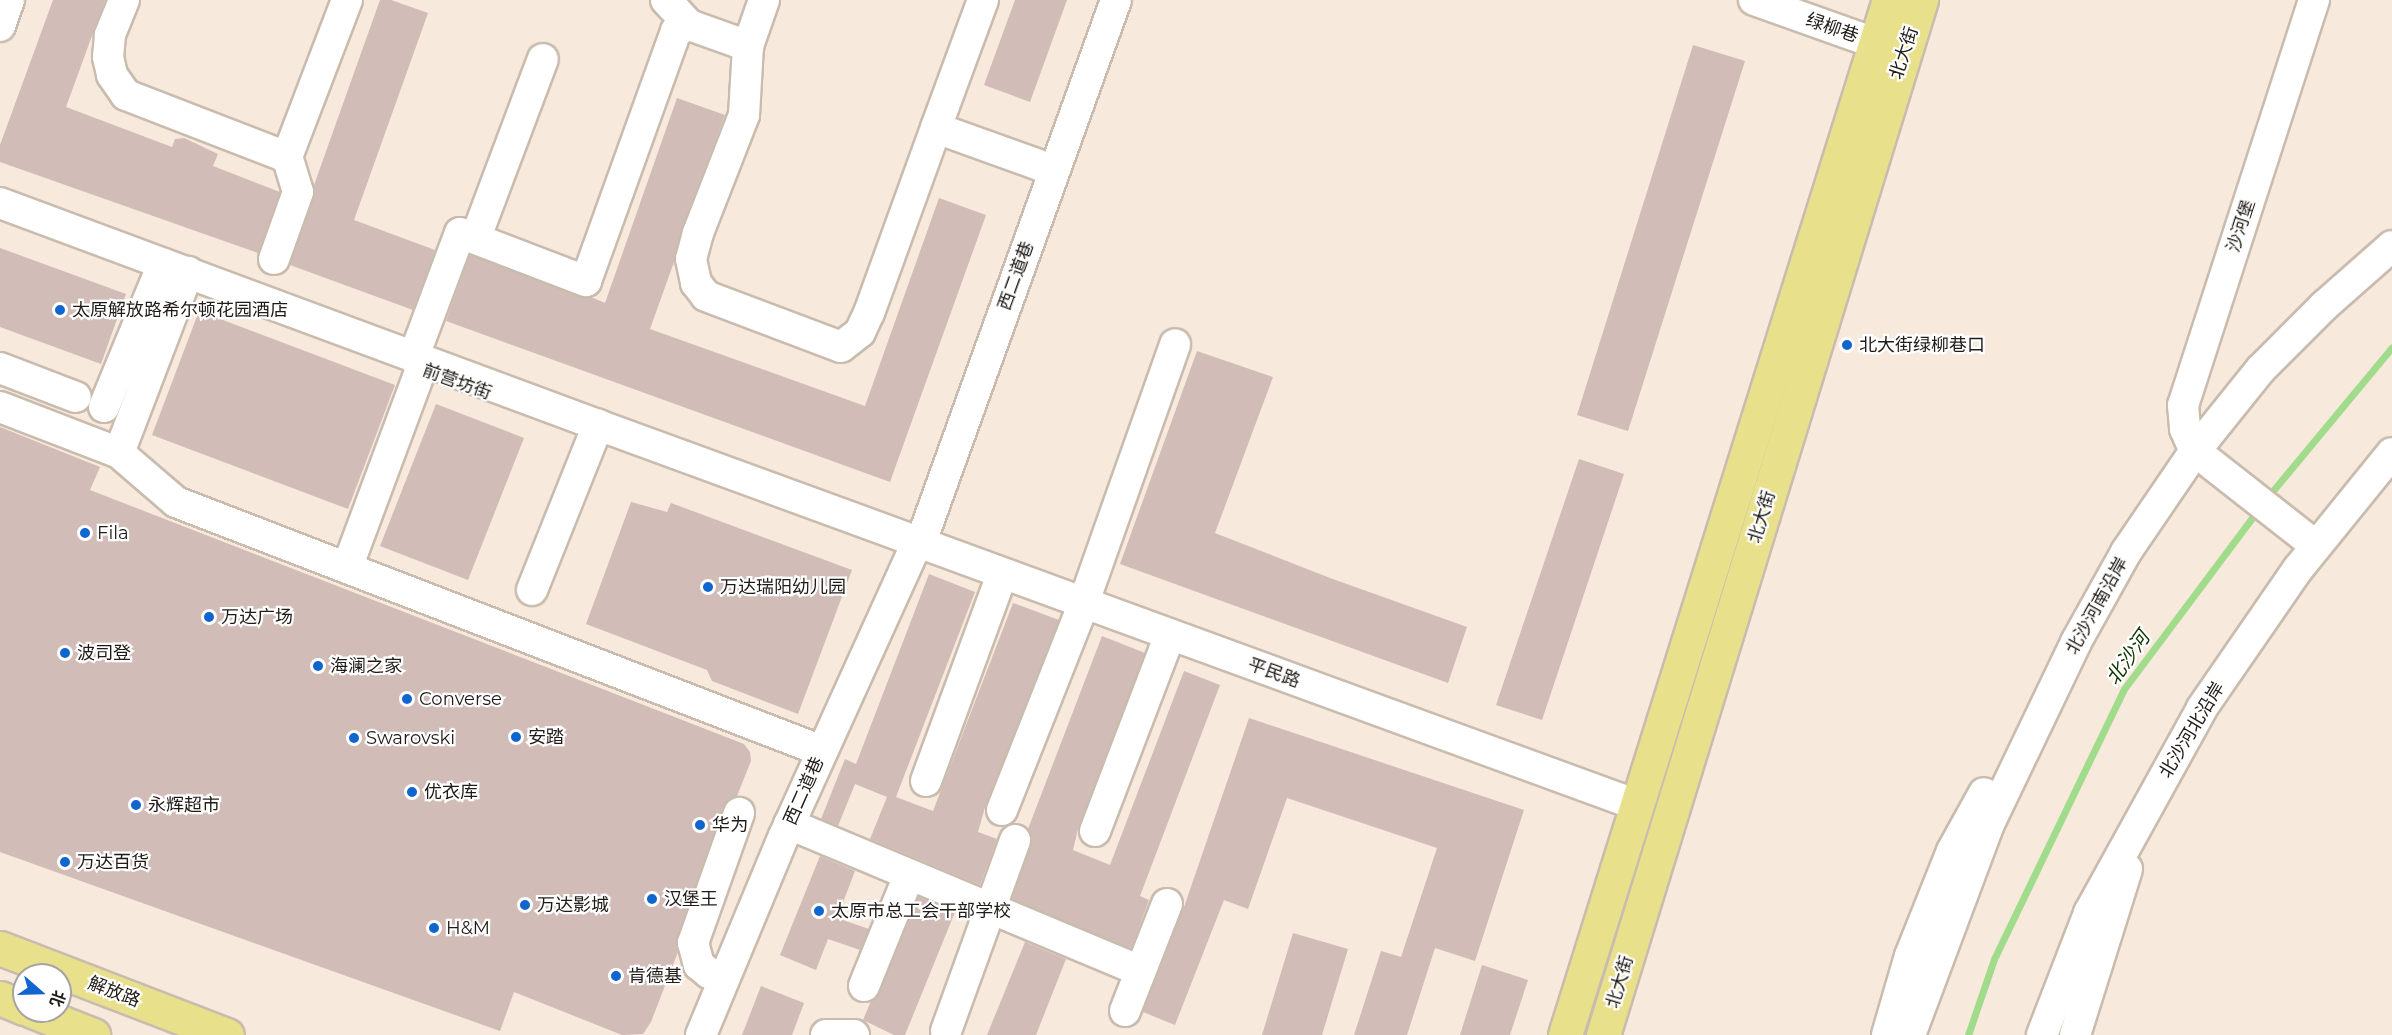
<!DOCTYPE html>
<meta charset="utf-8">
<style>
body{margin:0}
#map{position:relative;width:2392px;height:1035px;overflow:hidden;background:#f7e9db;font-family:Montserrat,"Noto Sans SC",sans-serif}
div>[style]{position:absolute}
.stream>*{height:7px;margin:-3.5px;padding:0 3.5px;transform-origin:3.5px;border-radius:3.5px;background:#a0dc8b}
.building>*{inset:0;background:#d1bcb7}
.roads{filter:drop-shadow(2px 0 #c9bcae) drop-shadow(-2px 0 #c9bcae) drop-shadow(0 2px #c9bcae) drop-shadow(0 -2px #c9bcae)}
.minor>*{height:30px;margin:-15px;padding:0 15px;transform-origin:15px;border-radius:15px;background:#fff}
.major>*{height:33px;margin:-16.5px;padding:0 16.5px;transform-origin:16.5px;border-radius:16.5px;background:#e9e08c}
.dots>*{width:16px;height:16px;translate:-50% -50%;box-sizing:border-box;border:3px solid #fff;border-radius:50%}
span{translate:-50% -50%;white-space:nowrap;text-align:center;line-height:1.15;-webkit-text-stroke:4.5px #fff;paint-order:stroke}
.street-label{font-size:18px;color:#1f1b16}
.poi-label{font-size:18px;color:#1f1b16}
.left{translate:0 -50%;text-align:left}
.water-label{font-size:20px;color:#0f3600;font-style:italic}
.north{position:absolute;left:12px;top:963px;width:60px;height:60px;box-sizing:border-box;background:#fff;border:2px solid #a5a4a2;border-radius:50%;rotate:110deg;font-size:16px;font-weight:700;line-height:24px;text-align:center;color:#1f1b16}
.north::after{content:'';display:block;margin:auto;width:21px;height:27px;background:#1165cf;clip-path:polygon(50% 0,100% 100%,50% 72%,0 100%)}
</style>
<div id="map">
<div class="stream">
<div style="left:2266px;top:499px;width:197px;rotate:-50.3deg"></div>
<div style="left:1968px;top:1035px;width:80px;rotate:-71.1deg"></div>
<div style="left:1994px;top:959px;width:300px;rotate:-64.3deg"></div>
<div style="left:2124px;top:689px;width:224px;rotate:-53.2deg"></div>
</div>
<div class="building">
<div style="clip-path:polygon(53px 0,105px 0,66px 107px,172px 147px,175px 139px,184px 138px,218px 154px,213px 166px,280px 192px,258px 253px,0 162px,0 145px)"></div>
<div style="clip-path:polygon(380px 0,391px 0,428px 13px,354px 220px,435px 250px,413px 310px,290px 265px,314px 198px,314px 185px)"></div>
<div style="clip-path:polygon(1015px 0,1067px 0,1030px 102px,984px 85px)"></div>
<div style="clip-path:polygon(1693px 45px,1745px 61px,1628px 431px,1577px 415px)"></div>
<div style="clip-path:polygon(677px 98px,725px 115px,682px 227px,674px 262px,650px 329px,865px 406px,939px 198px,986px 215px,890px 482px,446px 321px,470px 255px,580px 297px,591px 297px,605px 303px)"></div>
<div style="clip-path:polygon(0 248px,126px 294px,101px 364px,0 327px)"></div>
<div style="clip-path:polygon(199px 311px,395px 385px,348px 509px,152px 435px)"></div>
<div style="clip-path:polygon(1197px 351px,1273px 377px,1215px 533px,1330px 578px,1467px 627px,1448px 683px,1120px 564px)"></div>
<div style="clip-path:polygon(436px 404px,524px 438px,468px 580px,380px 546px)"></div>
<div style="clip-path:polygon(0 427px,100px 467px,90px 490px,744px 744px,750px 752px,751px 761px,737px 796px,728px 800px,723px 807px,677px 937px,678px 952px,651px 1022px,643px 1034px,622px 1035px,514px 992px,500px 1031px,0 852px)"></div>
<div style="clip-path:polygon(1579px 459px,1624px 474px,1542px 720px,1496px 705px)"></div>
<div style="clip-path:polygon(631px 502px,667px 512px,671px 503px,852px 570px,798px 714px,712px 681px,707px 670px,586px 624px)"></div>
<div style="clip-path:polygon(929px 574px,975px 592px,896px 797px,933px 811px,1013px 603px,1059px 620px,986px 804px,978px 832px,997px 839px,980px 885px,870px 839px,887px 797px,855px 784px,838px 826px,821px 819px,845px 759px,856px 764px)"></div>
<div style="clip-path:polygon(1102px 636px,1145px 653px,1079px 825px,1073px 850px,1110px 865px,1184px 671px,1220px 685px,1140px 896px,1149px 900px,1131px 949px,1012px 899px,1031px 845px,1032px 836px,1028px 829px)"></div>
<div style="clip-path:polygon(1249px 718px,1524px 810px,1475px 961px,1435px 948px,1407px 1035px,1354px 1035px,1381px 951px,1401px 957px,1437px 848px,1287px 798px,1248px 909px,1224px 900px,1175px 1025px,1143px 1012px,1183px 910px)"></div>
<div style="clip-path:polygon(820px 856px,855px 871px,837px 918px,869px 929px,860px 950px,828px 939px,816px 970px,780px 955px)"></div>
<div style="clip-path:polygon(919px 897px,955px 912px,905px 1035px,894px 1035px,863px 1020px,871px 1001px,880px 992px)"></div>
<div style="clip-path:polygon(1293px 933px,1348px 949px,1322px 1035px,1262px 1035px)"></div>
<div style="clip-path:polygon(1025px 942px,1066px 959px,1036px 1035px,987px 1035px)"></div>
<div style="clip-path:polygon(1482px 965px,1528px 980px,1510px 1035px,1460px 1035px)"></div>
<div style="clip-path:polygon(761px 986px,804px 1003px,792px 1035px,742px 1035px)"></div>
</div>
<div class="roads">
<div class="minor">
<div style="left:124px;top:0;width:38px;rotate:112deg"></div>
<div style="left:110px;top:35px;width:22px;rotate:95deg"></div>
<div style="left:108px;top:57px;width:18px;rotate:77deg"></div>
<div style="left:112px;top:75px;width:24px;rotate:55deg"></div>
<div style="left:126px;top:95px;width:173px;rotate:21.1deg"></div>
<div style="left:666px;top:0;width:34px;rotate:47deg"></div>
<div style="left:764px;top:0;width:49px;rotate:109.2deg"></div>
<div style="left:748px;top:46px;width:69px;rotate:93.3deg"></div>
<div style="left:744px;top:115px;width:127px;rotate:111.3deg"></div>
<div style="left:698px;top:233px;width:27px;rotate:105deg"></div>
<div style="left:691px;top:259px;width:25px;rotate:78deg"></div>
<div style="left:696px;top:283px;width:16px;rotate:52deg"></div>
<div style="left:706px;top:296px;width:144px;rotate:20.7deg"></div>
<div style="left:841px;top:347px;width:24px;rotate:-38deg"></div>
<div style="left:860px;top:332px;width:21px;rotate:-65deg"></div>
<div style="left:869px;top:313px;width:197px;rotate:-70.1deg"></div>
<div style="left:983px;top:0;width:136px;rotate:110.2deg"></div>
<div style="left:936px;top:128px;width:124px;rotate:19.7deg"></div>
<div style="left:1754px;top:0;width:128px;rotate:19.6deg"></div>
<div style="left:2314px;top:0;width:426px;rotate:107.9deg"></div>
<div style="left:2183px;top:405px;width:24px;rotate:85deg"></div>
<div style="left:2185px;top:429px;width:24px;rotate:66deg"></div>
<div style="left:2195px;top:451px;width:154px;rotate:38.1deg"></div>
<div style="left:0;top:26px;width:28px;rotate:-71deg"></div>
<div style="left:0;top:203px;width:638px;rotate:20.37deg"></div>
<div style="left:598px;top:425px;width:1106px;rotate:20.09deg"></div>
<div style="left:476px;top:237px;width:190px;rotate:-69.4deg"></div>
<div style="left:274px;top:259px;width:71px;rotate:-70.3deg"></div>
<div style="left:298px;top:192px;width:37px;rotate:-107deg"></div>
<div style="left:287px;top:157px;width:168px;rotate:-69.1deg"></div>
<div style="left:0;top:368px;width:81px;rotate:20.9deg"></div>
<div style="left:0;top:407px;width:128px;rotate:21.1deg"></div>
<div style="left:119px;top:453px;width:75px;rotate:40.7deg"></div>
<div style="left:176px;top:502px;width:692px;rotate:21.08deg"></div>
<div style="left:104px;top:407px;width:155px;rotate:-67.6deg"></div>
<div style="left:119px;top:453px;width:194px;rotate:-69.1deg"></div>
<div style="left:347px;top:568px;width:212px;rotate:-69.6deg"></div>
<div style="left:421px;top:369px;width:15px;rotate:-118deg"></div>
<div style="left:414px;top:356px;width:131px;rotate:-69.5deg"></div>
<div style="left:460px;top:233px;width:135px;rotate:20.9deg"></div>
<div style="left:586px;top:281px;width:266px;rotate:-70.2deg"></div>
<div style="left:676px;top:31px;width:14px;rotate:-25deg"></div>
<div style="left:689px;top:25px;width:63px;rotate:19.6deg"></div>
<div style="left:532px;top:590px;width:178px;rotate:-68.2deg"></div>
<div style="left:926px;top:781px;width:221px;rotate:-69.8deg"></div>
<div style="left:1002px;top:810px;width:212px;rotate:-68.4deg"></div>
<div style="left:1080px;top:613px;width:285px;rotate:-70.5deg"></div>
<div style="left:789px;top:824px;width:381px;rotate:22.7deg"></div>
<div style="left:1095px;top:831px;width:210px;rotate:-69.1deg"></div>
<div style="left:724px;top:978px;width:16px;rotate:-162deg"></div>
<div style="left:709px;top:973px;width:13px;rotate:-141deg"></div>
<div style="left:699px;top:965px;width:23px;rotate:-105deg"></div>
<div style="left:693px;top:943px;width:138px;rotate:-70.5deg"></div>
<div style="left:864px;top:986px;width:120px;rotate:-67.9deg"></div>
<div style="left:1125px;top:1011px;width:115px;rotate:-68.6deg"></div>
<div style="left:946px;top:1031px;width:203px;rotate:-70.1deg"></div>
<div style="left:701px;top:1035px;width:216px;rotate:-67.4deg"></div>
<div style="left:784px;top:836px;width:313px;rotate:-65.6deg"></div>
<div style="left:913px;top:551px;width:12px;rotate:-48deg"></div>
<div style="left:921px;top:542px;width:576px;rotate:-70.21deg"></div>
<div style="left:826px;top:1035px;width:28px"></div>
<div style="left:1887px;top:1035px;width:82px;rotate:-73.8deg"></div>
<div style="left:1910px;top:956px;width:113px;rotate:-68.2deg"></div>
<div style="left:1952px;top:851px;width:66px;rotate:-61.1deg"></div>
<div style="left:1910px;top:1035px;width:223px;rotate:-69.5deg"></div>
<div style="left:1988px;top:826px;width:204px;rotate:-64.4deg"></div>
<div style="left:2076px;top:642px;width:103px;rotate:-60.9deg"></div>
<div style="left:2126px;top:552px;width:122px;rotate:-55.7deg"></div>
<div style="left:2195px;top:451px;width:105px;rotate:-51.2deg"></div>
<div style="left:2261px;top:369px;width:91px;rotate:-45deg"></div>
<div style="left:2325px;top:305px;width:89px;rotate:-41.4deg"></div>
<div style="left:2042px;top:1035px;width:131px;rotate:-68.9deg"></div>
<div style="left:2089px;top:913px;width:234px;rotate:-61.1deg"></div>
<div style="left:2202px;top:708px;width:169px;rotate:-55.4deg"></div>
<div style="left:2298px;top:569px;width:149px;rotate:-51deg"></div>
<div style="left:2075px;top:1035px;width:174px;rotate:-72.6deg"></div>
</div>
<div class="major">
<div style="left:0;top:948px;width:243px;rotate:21deg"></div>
<div style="left:0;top:998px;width:26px;rotate:23deg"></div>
<div style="left:32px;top:1011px;width:66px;rotate:21.5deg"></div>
<div style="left:1565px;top:1035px;width:1085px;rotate:-72.62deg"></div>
<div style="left:1603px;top:1035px;width:1083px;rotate:-72.92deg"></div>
</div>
</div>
<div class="dots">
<div style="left:60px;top:310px;background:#1165cf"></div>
<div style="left:1847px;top:345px;background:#1165cf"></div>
<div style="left:85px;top:533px;background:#1165cf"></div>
<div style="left:708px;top:587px;background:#1165cf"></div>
<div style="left:209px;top:617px;background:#1165cf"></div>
<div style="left:65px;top:653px;background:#1165cf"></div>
<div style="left:318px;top:666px;background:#1165cf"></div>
<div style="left:407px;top:699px;background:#1165cf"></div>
<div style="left:516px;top:737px;background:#1165cf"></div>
<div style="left:354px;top:738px;background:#1165cf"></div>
<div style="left:412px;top:792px;background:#1165cf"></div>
<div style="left:136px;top:805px;background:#1165cf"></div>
<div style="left:700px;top:825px;background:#1165cf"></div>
<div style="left:65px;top:862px;background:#1165cf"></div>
<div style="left:652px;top:899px;background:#1165cf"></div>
<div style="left:525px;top:905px;background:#1165cf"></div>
<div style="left:819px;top:911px;background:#1165cf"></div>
<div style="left:434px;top:928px;background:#1165cf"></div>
<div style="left:616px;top:976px;background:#1165cf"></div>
</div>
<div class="street-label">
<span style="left:1832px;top:28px;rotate:19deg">绿柳巷</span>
<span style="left:1904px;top:53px;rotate:-72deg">北大街</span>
<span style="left:2241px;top:226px;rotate:-72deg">沙河堡</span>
<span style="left:1016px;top:276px;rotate:-70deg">西二道巷</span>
<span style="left:457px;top:382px;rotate:20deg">前营坊街</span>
<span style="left:1762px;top:517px;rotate:-73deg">北大街</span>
<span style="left:2097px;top:606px;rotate:-61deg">北沙河南沿岸</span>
<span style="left:1274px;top:673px;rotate:20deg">平民路</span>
<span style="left:2192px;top:730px;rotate:-59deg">北沙河北沿岸</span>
<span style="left:804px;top:791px;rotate:-66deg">西二道巷</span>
<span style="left:1620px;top:982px;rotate:-73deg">北大街</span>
<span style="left:114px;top:992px;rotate:21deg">解放路</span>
</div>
<div class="poi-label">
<span class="left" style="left:72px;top:310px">太原解放路希尔顿花园酒店</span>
<span class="left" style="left:1859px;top:345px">北大街绿柳巷口</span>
<span class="left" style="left:97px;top:533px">Fila</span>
<span class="left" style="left:720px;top:587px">万达瑞阳幼儿园</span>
<span class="left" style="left:221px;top:617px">万达广场</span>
<span class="left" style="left:77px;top:653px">波司登</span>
<span class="left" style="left:330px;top:666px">海澜之家</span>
<span class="left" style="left:419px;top:699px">Converse</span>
<span class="left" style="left:528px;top:737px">安踏</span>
<span class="left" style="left:366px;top:738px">Swarovski</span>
<span class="left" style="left:424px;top:792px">优衣库</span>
<span class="left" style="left:148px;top:805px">永辉超市</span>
<span class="left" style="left:712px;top:825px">华为</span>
<span class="left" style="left:77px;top:862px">万达百货</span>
<span class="left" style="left:664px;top:899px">汉堡王</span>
<span class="left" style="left:537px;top:905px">万达影城</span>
<span class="left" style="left:831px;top:911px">太原市总工会干部学校</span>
<span class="left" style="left:446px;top:928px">H&amp;M</span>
<span class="left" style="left:628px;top:976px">肯德基</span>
</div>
<div class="water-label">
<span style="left:2128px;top:658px;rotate:-55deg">北沙河</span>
</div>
<div class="north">北</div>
</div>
